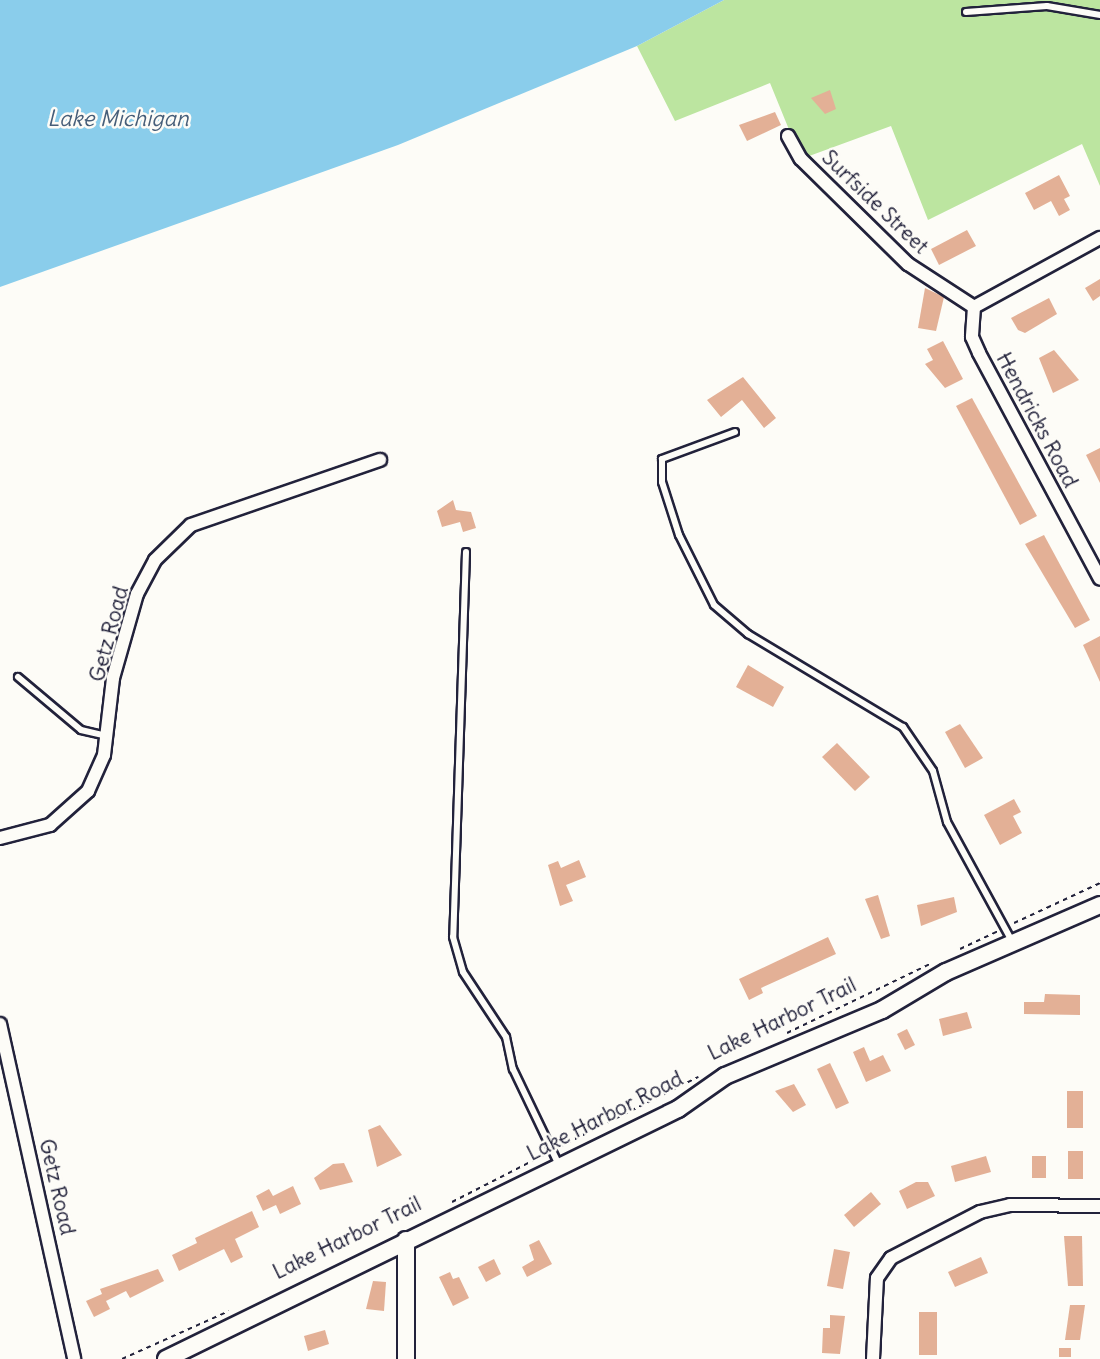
<!DOCTYPE html>
<style>
body{margin:0}
#map{position:relative;width:1100px;height:1359px;overflow:hidden;background:#fdfcf7;font-family:Delius,sans-serif}
div>[style]{position:absolute}
.green>*{inset:0;background:#bce5a0}
.water>*{inset:0;background:#8acdeb}
.building>*{inset:0;background:#e3b096}
.path>*{height:2px;margin-top:-1px;transform-origin:0;background:repeating-linear-gradient(90deg,#22223b 0 4.5px,transparent 0 9px)}
.roads{filter:drop-shadow(2px 0 #22223b) drop-shadow(-2px 0 #22223b) drop-shadow(0 2px #22223b) drop-shadow(0 -2px #22223b)}
.lane>*{height:6px;margin:-3px;padding:0 3px;transform-origin:3px;border-radius:3px;background:#fdfcf7}
.street>*{height:12px;margin:-6px;padding:0 6px;transform-origin:6px;border-radius:6px;background:#fdfcf7}
.secondary>*{height:16px;margin:-8px;padding:0 8px;transform-origin:8px;border-radius:8px;background:#fdfcf7}
span{translate:-50% -50%;white-space:nowrap;text-align:center;line-height:1.15;-webkit-text-stroke:5px #fdfcf7;paint-order:stroke}
.street-label{font-size:21px;color:#22223b}
.water-label{font-size:22px;color:#465e79;font-style:italic}
</style>
<div id="map">
<div class="green">
<div style="clip-path:polygon(724px 0,1100px 0,1100px 186px,1082px 144px,928px 220px,891px 126px,801px 159px,770px 83px,675px 121px,637px 46px)"></div>
</div>
<div class="water">
<div style="clip-path:polygon(0 0,724px 0,637px 46px,398px 145px,0 287px)"></div>
</div>
<div class="building">
<div style="clip-path:polygon(830px 90px,836px 109px,825px 114px,811px 98px)"></div>
<div style="clip-path:polygon(775px 112px,781px 125px,747px 141px,739px 125px)"></div>
<div style="clip-path:polygon(1059px 175px,1070px 196px,1064px 199px,1070px 210px,1059px 216px,1051px 201px,1034px 210px,1025px 193px)"></div>
<div style="clip-path:polygon(967px 230px,976px 246px,939px 265px,931px 249px)"></div>
<div style="clip-path:polygon(1100px 279px,1100px 296px,1093px 301px,1085px 288px)"></div>
<div style="clip-path:polygon(925px 288px,944px 297px,936px 331px,918px 328px)"></div>
<div style="clip-path:polygon(1049px 298px,1057px 314px,1025px 333px,1018px 330px,1011px 318px)"></div>
<div style="clip-path:polygon(943px 341px,963px 379px,945px 388px,925px 364px,933px 360px,927px 349px)"></div>
<div style="clip-path:polygon(1054px 350px,1079px 380px,1053px 393px,1039px 358px)"></div>
<div style="clip-path:polygon(743px 377px,776px 418px,764px 428px,742px 400px,721px 417px,707px 400px)"></div>
<div style="clip-path:polygon(972px 398px,1037px 516px,1020px 525px,956px 406px)"></div>
<div style="clip-path:polygon(1100px 448px,1100px 483px,1086px 455px)"></div>
<div style="clip-path:polygon(453px 500px,456px 510px,471px 512px,476px 528px,463px 532px,460px 522px,442px 527px,437px 511px)"></div>
<div style="clip-path:polygon(1044px 535px,1090px 620px,1075px 628px,1025px 544px)"></div>
<div style="clip-path:polygon(1100px 636px,1100px 682px,1083px 645px)"></div>
<div style="clip-path:polygon(748px 665px,784px 687px,773px 707px,736px 687px)"></div>
<div style="clip-path:polygon(960px 724px,983px 758px,965px 768px,945px 732px)"></div>
<div style="clip-path:polygon(837px 743px,870px 777px,855px 791px,822px 757px)"></div>
<div style="clip-path:polygon(1014px 799px,1021px 812px,1013px 816px,1022px 833px,1000px 845px,984px 815px)"></div>
<div style="clip-path:polygon(579px 860px,586px 877px,566px 885px,573px 901px,560px 906px,548px 865px,558px 861px,561px 868px)"></div>
<div style="clip-path:polygon(878px 895px,890px 936px,881px 939px,865px 899px)"></div>
<div style="clip-path:polygon(954px 897px,957px 912px,921px 926px,917px 905px)"></div>
<div style="clip-path:polygon(828px 937px,836px 954px,761px 988px,763px 993px,749px 1000px,739px 979px)"></div>
<div style="clip-path:polygon(1045px 994px,1080px 995px,1080px 1015px,1024px 1014px,1024px 1002px,1044px 1002px)"></div>
<div style="clip-path:polygon(967px 1012px,972px 1028px,943px 1036px,939px 1019px)"></div>
<div style="clip-path:polygon(907px 1029px,915px 1045px,905px 1050px,897px 1034px)"></div>
<div style="clip-path:polygon(864px 1047px,870px 1061px,883px 1055px,891px 1071px,866px 1082px,853px 1052px)"></div>
<div style="clip-path:polygon(830px 1063px,849px 1103px,836px 1109px,817px 1069px)"></div>
<div style="clip-path:polygon(794px 1084px,806px 1105px,793px 1112px,775px 1091px)"></div>
<div style="clip-path:polygon(1067px 1091px,1083px 1091px,1083px 1128px,1067px 1128px)"></div>
<div style="clip-path:polygon(380px 1125px,402px 1155px,377px 1167px,368px 1130px)"></div>
<div style="clip-path:polygon(1068px 1151px,1083px 1151px,1083px 1179px,1068px 1179px)"></div>
<div style="clip-path:polygon(986px 1156px,991px 1172px,955px 1182px,951px 1166px)"></div>
<div style="clip-path:polygon(1032px 1156px,1046px 1156px,1046px 1178px,1032px 1178px)"></div>
<div style="clip-path:polygon(344px 1163px,353px 1182px,320px 1190px,314px 1178px,333px 1164px)"></div>
<div style="clip-path:polygon(916px 1182px,928px 1182px,935px 1196px,907px 1209px,899px 1191px)"></div>
<div style="clip-path:polygon(293px 1186px,301px 1204px,280px 1214px,276px 1205px,263px 1211px,256px 1196px,269px 1189px,273px 1196px)"></div>
<div style="clip-path:polygon(871px 1192px,881px 1204px,854px 1227px,844px 1215px)"></div>
<div style="clip-path:polygon(252px 1211px,259px 1227px,235px 1239px,243px 1257px,231px 1263px,224px 1249px,179px 1271px,172px 1255px,197px 1243px,195px 1238px)"></div>
<div style="clip-path:polygon(1064px 1236px,1082px 1236px,1083px 1286px,1068px 1286px)"></div>
<div style="clip-path:polygon(539px 1240px,552px 1264px,527px 1277px,522px 1267px,534px 1260px,529px 1245px)"></div>
<div style="clip-path:polygon(834px 1249px,850px 1252px,843px 1289px,827px 1286px)"></div>
<div style="clip-path:polygon(981px 1257px,988px 1273px,955px 1287px,948px 1272px)"></div>
<div style="clip-path:polygon(494px 1259px,501px 1274px,486px 1282px,478px 1267px)"></div>
<div style="clip-path:polygon(158px 1269px,164px 1281px,130px 1298px,126px 1291px,106px 1301px,110px 1309px,94px 1317px,86px 1301px,102px 1294px,100px 1289px)"></div>
<div style="clip-path:polygon(450px 1272px,453px 1279px,459px 1277px,469px 1298px,453px 1306px,439px 1277px)"></div>
<div style="clip-path:polygon(373px 1281px,386px 1282px,384px 1311px,366px 1309px)"></div>
<div style="clip-path:polygon(1070px 1305px,1085px 1305px,1080px 1340px,1065px 1340px)"></div>
<div style="clip-path:polygon(919px 1312px,937px 1312px,937px 1355px,919px 1355px)"></div>
<div style="clip-path:polygon(830px 1315px,845px 1316px,840px 1354px,822px 1353px,823px 1328px,830px 1328px)"></div>
<div style="clip-path:polygon(325px 1330px,329px 1344px,308px 1351px,304px 1336px)"></div>
<div style="clip-path:polygon(1059px 1348px,1071px 1348px,1071px 1357px,1059px 1357px)"></div>
</div>
<div class="path">
<div style="left:1014px;top:923px;width:95px;rotate:-24.9deg"></div>
<div style="left:960px;top:949px;width:42px;rotate:-25.3deg"></div>
<div style="left:787px;top:1033px;width:159px;rotate:-25.8deg"></div>
<div style="left:559px;top:1147px;width:156px;rotate:-26.7deg"></div>
<div style="left:452px;top:1202px;width:106px;rotate:-27.1deg"></div>
<div style="left:122px;top:1359px;width:117px;rotate:-24.2deg"></div>
</div>
<div class="roads">
<div class="lane">
<div style="left:966px;top:12px;width:81px;rotate:-4.2deg"></div>
<div style="left:1047px;top:6px;width:54px;rotate:9.6deg"></div>
<div style="left:735px;top:432px;width:78px;rotate:159.7deg"></div>
<div style="left:662px;top:459px;width:23px;rotate:90deg"></div>
<div style="left:662px;top:482px;width:56px;rotate:72.2deg"></div>
<div style="left:679px;top:535px;width:78px;rotate:63.4deg"></div>
<div style="left:714px;top:605px;width:45px;rotate:40.5deg"></div>
<div style="left:748px;top:634px;width:181px;rotate:31deg"></div>
<div style="left:903px;top:727px;width:53px;rotate:55.7deg"></div>
<div style="left:933px;top:771px;width:53px;rotate:74.6deg"></div>
<div style="left:947px;top:822px;width:136px;rotate:61.4deg"></div>
<div style="left:466px;top:552px;width:385px;rotate:91.9deg"></div>
<div style="left:453px;top:937px;width:36px;rotate:74deg"></div>
<div style="left:463px;top:972px;width:78px;rotate:56.5deg"></div>
<div style="left:506px;top:1037px;width:33px;rotate:78deg"></div>
<div style="left:513px;top:1069px;width:106px;rotate:64.4deg"></div>
<div style="left:18px;top:677px;width:82px;rotate:40.1deg"></div>
<div style="left:81px;top:730px;width:26px;rotate:13deg"></div>
</div>
<div class="street">
<div style="left:788px;top:136px;width:26px;rotate:61deg"></div>
<div style="left:801px;top:159px;width:150px;rotate:44.5deg"></div>
<div style="left:908px;top:264px;width:79px;rotate:33.1deg"></div>
<div style="left:974px;top:307px;width:30px;rotate:94deg"></div>
<div style="left:972px;top:337px;width:17px;rotate:66deg"></div>
<div style="left:979px;top:353px;width:256px;rotate:61.8deg"></div>
<div style="left:974px;top:307px;width:144px;rotate:-28.7deg"></div>
<div style="left:0;top:838px;width:52px;rotate:-14.6deg"></div>
<div style="left:50px;top:825px;width:51px;rotate:-41.8deg"></div>
<div style="left:88px;top:791px;width:39px;rotate:-66deg"></div>
<div style="left:104px;top:755px;width:78px;rotate:-83.3deg"></div>
<div style="left:113px;top:678px;width:87px;rotate:-74.1deg"></div>
<div style="left:137px;top:594px;width:38px;rotate:-62deg"></div>
<div style="left:155px;top:560px;width:50px;rotate:-44.2deg"></div>
<div style="left:191px;top:525px;width:200px;rotate:-19deg"></div>
<div style="left:0;top:1024px;width:343px;rotate:77.5deg"></div>
<div style="left:873px;top:1359px;width:81px;rotate:-87.2deg"></div>
<div style="left:877px;top:1278px;width:24px;rotate:-55deg"></div>
<div style="left:891px;top:1258px;width:100px;rotate:-27.3deg"></div>
<div style="left:980px;top:1212px;width:31px;rotate:-13deg"></div>
<div style="left:1010px;top:1205px;width:90px;rotate:0.6deg"></div>
</div>
<div class="secondary">
<div style="left:166px;top:1359px;width:570px;rotate:-26.03deg"></div>
<div style="left:678px;top:1109px;width:57px;rotate:-35.1deg"></div>
<div style="left:725px;top:1076px;width:170px;rotate:-22.8deg"></div>
<div style="left:882px;top:1010px;width:74px;rotate:-30.7deg"></div>
<div style="left:946px;top:972px;width:168px;rotate:-23.5deg"></div>
<div style="left:406px;top:1359px;width:119px;rotate:-90deg"></div>
</div>
</div>
<div class="street-label">
<span style="left:875px;top:202px;rotate:44deg">Surfside Street</span>
<span style="left:1037px;top:420px;rotate:62deg">Hendricks Road</span>
<span style="left:109px;top:634px;rotate:-75deg">Getz Road</span>
<span style="left:782px;top:1019px;rotate:-26deg">Lake Harbor Trail</span>
<span style="left:605px;top:1116px;rotate:-27deg">Lake Harbor Road</span>
<span style="left:57px;top:1187px;rotate:77deg">Getz Road</span>
<span style="left:347px;top:1238px;rotate:-26deg">Lake Harbor Trail</span>
</div>
<div class="water-label">
<span style="left:118px;top:119px">Lake Michigan</span>
</div>
</div>
